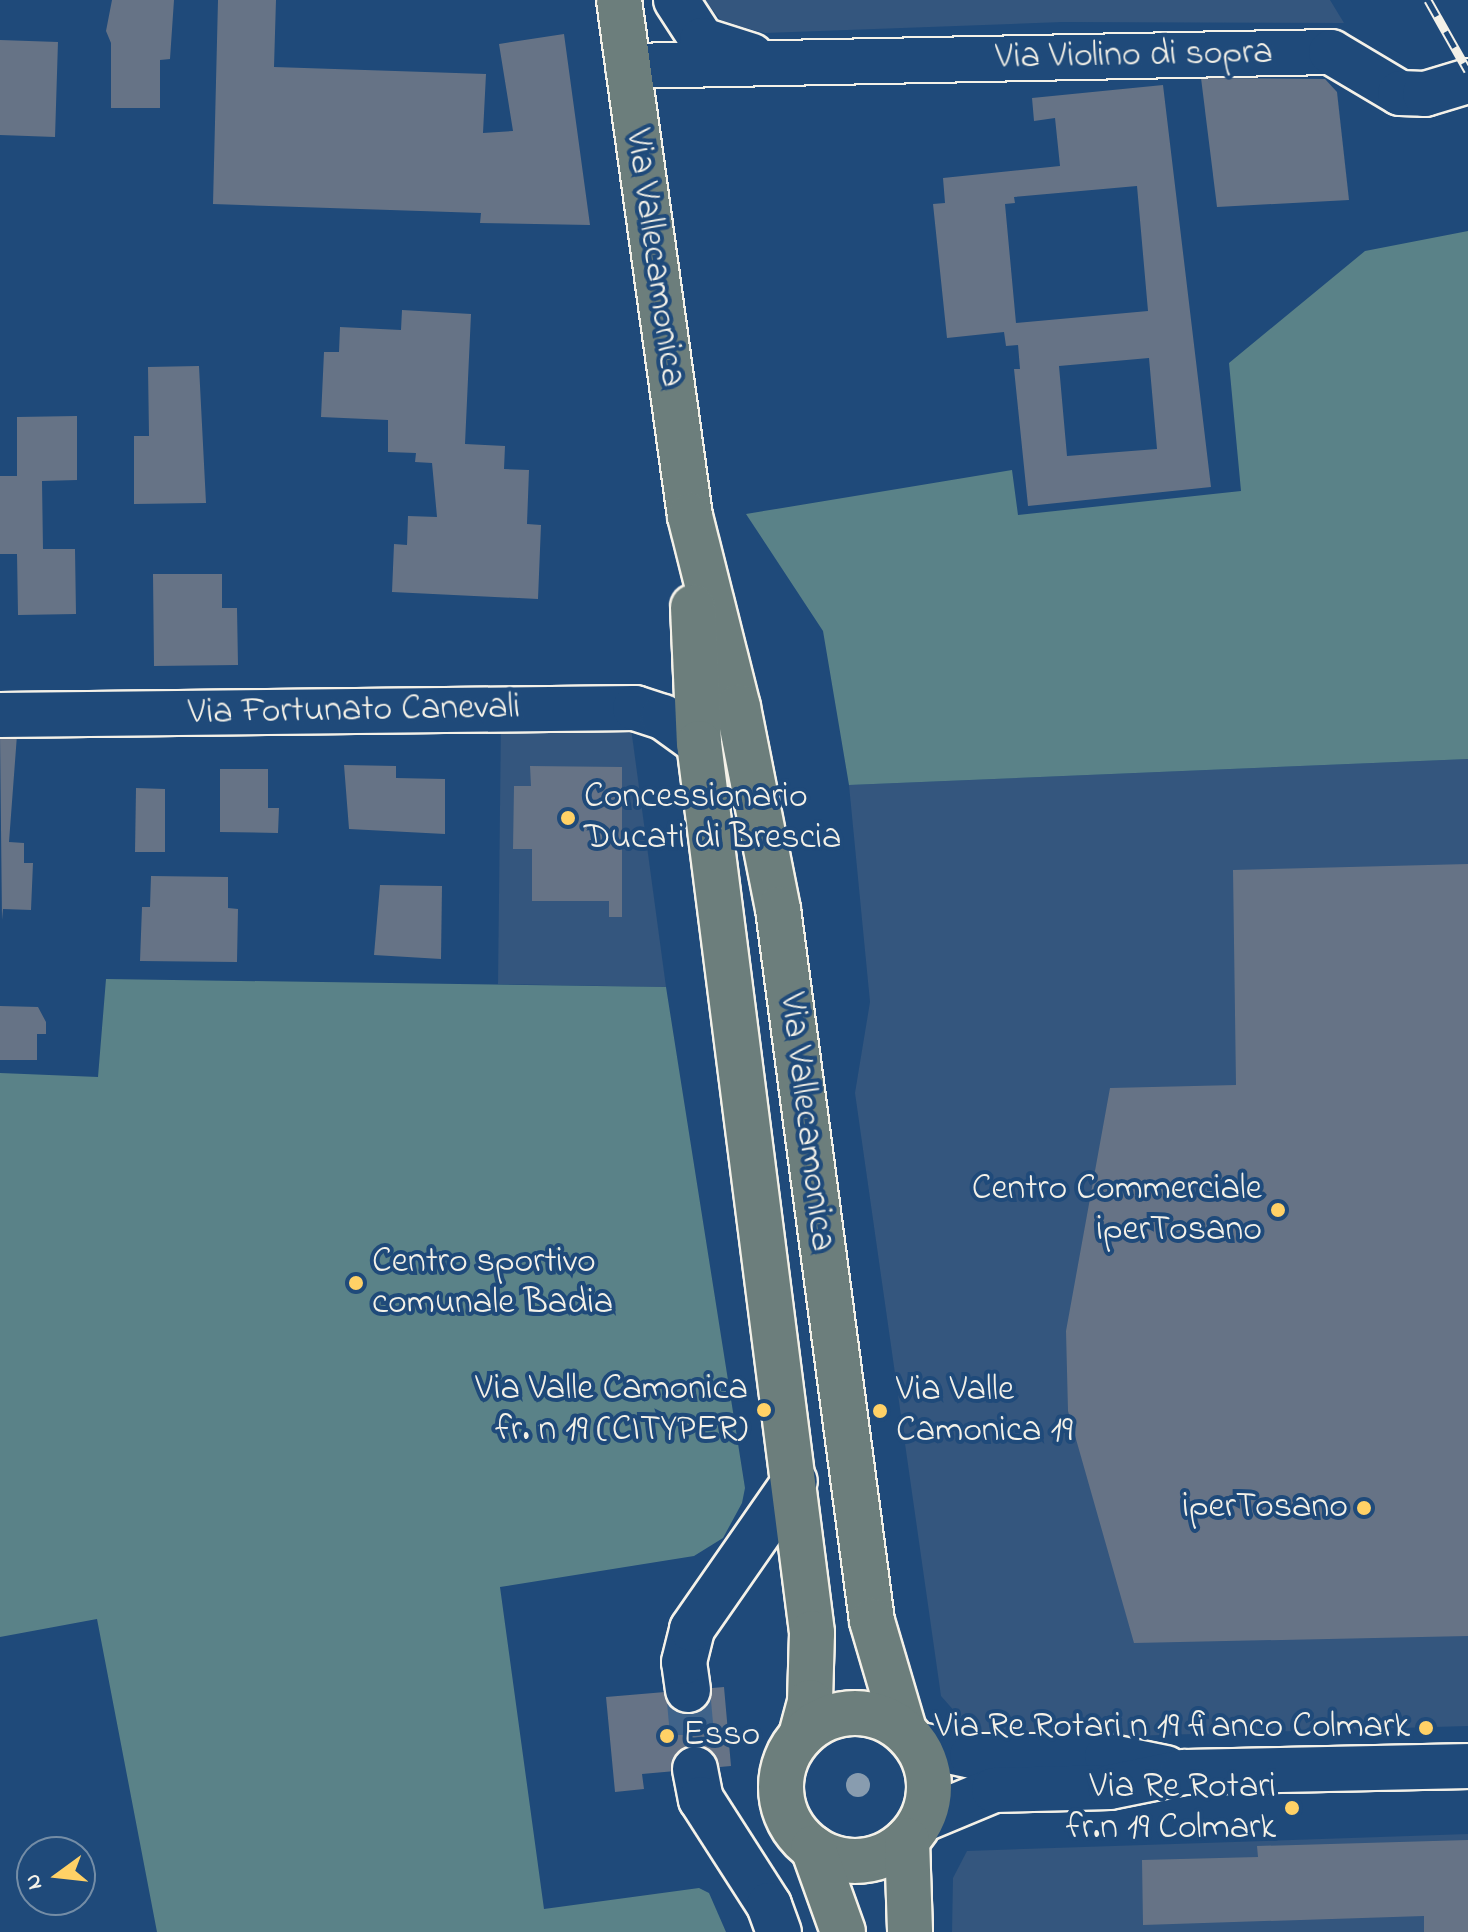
<!DOCTYPE html>
<style>
body{margin:0}
#map{position:relative;width:1468px;height:1932px;overflow:hidden;background:#1f4a7a;font-family:"Indie Flower",sans-serif}
div>[style]{position:absolute}
.built>*{inset:0;background:#34567e}
.green>*{inset:0;background:#5a8288}
.building>*{inset:0;background:#667386}
.minor-tunnel>*{height:44px;margin-top:-22px;transform-origin:0;background:repeating-linear-gradient(90deg,#3f638a 0 44px,transparent 0 66px)}
.roads{filter:drop-shadow(2px 0 #f4f1e8) drop-shadow(-2px 0 #f4f1e8) drop-shadow(0 2px #f4f1e8) drop-shadow(0 -2px #f4f1e8)}
.minor>*{height:44px;margin:-22px;padding:0 22px;transform-origin:22px;border-radius:22px;background:#1f4a7a}
.major>*{height:44px;margin:-22px;padding:0 22px;transform-origin:22px;border-radius:22px;background:#6c7e7c}
.major>.ring{margin:-22px;padding:0;box-sizing:content-box;background:none;border:44px solid #6c7e7c;border-radius:50%}
.rail>*{height:9px;margin-top:-4.5px;transform-origin:0;background:repeating-linear-gradient(90deg,#1f4a7a 0 18px,#f4f1e8 0 36px);box-sizing:border-box;border-block:2px solid #f4f1e8}
.trees>*{width:24px;height:24px;margin:-12px;border-radius:50%;background:#889caf}
.dots>*{width:22px;height:22px;translate:-50% -50%;box-sizing:border-box;border:4px solid #1f4a7a;border-radius:50%}
span{translate:-50% -50%;white-space:nowrap;text-align:center;line-height:1.15;-webkit-text-stroke:8px #1f4a7a;paint-order:stroke}
.street-label{font-size:36px;color:#f4f1e8}
.poi-label{font-size:36px;color:#f4f1e8}
.left{translate:0 -50%;text-align:left}
.right{translate:-100% -50%;text-align:right}
.north{position:absolute;left:16px;top:1836px;width:80px;height:80px;box-sizing:border-box;background:#1f4a7a;border:2px solid #748da6;border-radius:50%;rotate:255deg;font-size:22px;font-weight:700;line-height:32px;text-align:center;color:#f4f1e8}
.north::after{content:'';display:block;margin:auto;width:28px;height:36px;background:#ffd166;clip-path:polygon(50% 0,100% 100%,50% 72%,0 100%)}
</style>
<div id="map">
<div class="built">
<div style="clip-path:polygon(705px 0,1330px 0,1344px 23px,1062px 22px,765px 33px,722px 22px)"></div>
<div style="clip-path:polygon(501px 721px,631px 728px,666px 987px,498px 984px)"></div>
<div style="clip-path:polygon(1468px 759px,1468px 1726px,990px 1740px,972px 1731px,941px 1696px,855px 1093px,870px 1002px,849px 785px)"></div>
<div style="clip-path:polygon(1468px 1834px,1468px 1932px,952px 1932px,953px 1878px,967px 1851px)"></div>
</div>
<div class="green">
<div style="clip-path:polygon(1468px 231px,1468px 759px,849px 785px,823px 631px,746px 514px,1012px 470px,1018px 515px,1241px 491px,1229px 363px,1365px 251px)"></div>
<div style="clip-path:polygon(106px 979px,666px 987px,745px 1488px,742px 1503px,723px 1538px,694px 1556px,500px 1587px,544px 1909px,699px 1888px,709px 1893px,726px 1932px,157px 1932px,97px 1619px,0 1637px,0 1073px,98px 1077px)"></div>
</div>
<div class="building">
<div style="clip-path:polygon(112px 0,174px 0,170px 59px,160px 60px,160px 108px,111px 108px,111px 43px,106px 31px)"></div>
<div style="clip-path:polygon(218px 0,276px 0,274px 67px,486px 74px,483px 133px,513px 131px,499px 44px,564px 34px,590px 225px,480px 223px,481px 213px,213px 204px)"></div>
<div style="clip-path:polygon(0 40px,58px 42px,55px 137px,0 135px)"></div>
<div style="clip-path:polygon(1201px 78px,1325px 79px,1337px 92px,1349px 200px,1217px 207px)"></div>
<div style="clip-path:polygon(evenodd,1163px 85px,1211px 487px,1028px 506px,1014px 369px,1020px 369px,1018px 345px,1006px 346px,1004px 332px,947px 338px,933px 204px,945px 203px,943px 178px,1060px 166px,1055px 118px,1034px 121px,1032px 98px,1163px 85px,1137px 186px,1148px 311px,1016px 323px,1005px 204px,1015px 203px,1014px 197px,1137px 186px,1163px 85px,1149px 358px,1157px 449px,1067px 456px,1059px 366px,1149px 358px)"></div>
<div style="clip-path:polygon(402px 310px,471px 314px,465px 444px,505px 446px,504px 469px,529px 470px,527px 524px,541px 525px,538px 599px,392px 592px,394px 544px,407px 545px,408px 516px,437px 517px,432px 463px,415px 462px,416px 453px,388px 452px,388px 420px,321px 417px,324px 352px,339px 352px,340px 327px,401px 330px)"></div>
<div style="clip-path:polygon(199px 366px,206px 503px,134px 504px,134px 436px,149px 436px,148px 367px)"></div>
<div style="clip-path:polygon(77px 416px,77px 480px,42px 481px,43px 549px,75px 549px,76px 614px,18px 615px,17px 554px,0 554px,0 476px,17px 476px,17px 417px)"></div>
<div style="clip-path:polygon(153px 574px,222px 574px,222px 608px,237px 608px,238px 665px,154px 666px)"></div>
<div style="clip-path:polygon(0 735px,17px 735px,9px 842px,24px 843px,24px 863px,33px 863px,31px 910px,3px 909px,2px 920px)"></div>
<div style="clip-path:polygon(344px 765px,396px 766px,396px 778px,445px 779px,445px 834px,349px 829px)"></div>
<div style="clip-path:polygon(530px 766px,622px 767px,622px 917px,609px 917px,609px 901px,532px 901px,532px 849px,513px 849px,514px 786px,531px 786px)"></div>
<div style="clip-path:polygon(220px 769px,268px 769px,268px 808px,279px 808px,278px 833px,220px 832px)"></div>
<div style="clip-path:polygon(136px 788px,165px 789px,165px 852px,135px 852px)"></div>
<div style="clip-path:polygon(1468px 864px,1468px 1636px,1134px 1643px,1068px 1411px,1066px 1331px,1110px 1088px,1236px 1085px,1233px 870px)"></div>
<div style="clip-path:polygon(151px 876px,228px 877px,228px 908px,238px 909px,237px 962px,140px 961px,142px 907px,150px 907px)"></div>
<div style="clip-path:polygon(380px 885px,442px 886px,441px 959px,374px 955px)"></div>
<div style="clip-path:polygon(0 1006px,38px 1007px,46px 1022px,46px 1034px,37px 1034px,37px 1060px,0 1060px)"></div>
<div style="clip-path:polygon(724px 1687px,731px 1766px,642px 1774px,644px 1789px,615px 1792px,606px 1697px)"></div>
<div style="clip-path:polygon(1468px 1840px,1468px 1932px,1424px 1932px,1424px 1916px,1143px 1925px,1142px 1860px,1258px 1857px,1257px 1846px)"></div>
</div>
<div class="minor-tunnel">
<div style="left:688px;top:1690px;width:79px;rotate:84.9deg"></div>
</div>
<div class="roads">
<div class="minor">
<div style="left:676px;top:0;width:48px;rotate:57deg"></div>
<div style="left:702px;top:40px;width:52px;rotate:17.7deg"></div>
<div style="left:628px;top:66px;width:703px;rotate:-1.14deg"></div>
<div style="left:1331px;top:52px;width:80px;rotate:30.7deg"></div>
<div style="left:1400px;top:93px;width:25px;rotate:2deg"></div>
<div style="left:1425px;top:94px;width:45px;rotate:-16.8deg"></div>
<div style="left:0;top:715px;width:635px;rotate:-0.63deg"></div>
<div style="left:635px;top:708px;width:29px;rotate:18deg"></div>
<div style="left:663px;top:717px;width:44px;rotate:35.8deg"></div>
<div style="left:688px;top:1690px;width:28px;rotate:-98deg"></div>
<div style="left:684px;top:1662px;width:34px;rotate:-76deg"></div>
<div style="left:692px;top:1629px;width:180px;rotate:-55.2deg"></div>
<div style="left:916px;top:1744px;width:57px;rotate:12.1deg"></div>
<div style="left:972px;top:1756px;width:135px"></div>
<div style="left:1107px;top:1756px;width:60px;rotate:11.5deg"></div>
<div style="left:695px;top:1769px;width:31px;rotate:79deg"></div>
<div style="left:701px;top:1799px;width:126px;rotate:57.3deg"></div>
<div style="left:769px;top:1905px;width:29px;rotate:70deg"></div>
<div style="left:922px;top:1820px;width:78px;rotate:-22.6deg"></div>
<div style="left:994px;top:1790px;width:116px;rotate:-1.5deg"></div>
<div style="left:1110px;top:1787px;width:76px;rotate:-11.5deg"></div>
<div style="left:1184px;top:1772px;width:284px;rotate:-1.2deg"></div>
</div>
<div class="major">
<div style="left:619px;top:0;width:521px;rotate:82.17deg"></div>
<div style="left:690px;top:516px;width:197px;rotate:75.9deg"></div>
<div style="left:738px;top:707px;width:206px;rotate:78.8deg"></div>
<div style="left:778px;top:909px;width:718px;rotate:82.48deg"></div>
<div style="left:872px;top:1621px;width:114px;rotate:73.6deg"></div>
<div style="left:693px;top:607px;width:136px;rotate:87.5deg"></div>
<div style="left:699px;top:743px;width:897px;rotate:82.76deg"></div>
<div style="left:812px;top:1633px;width:69px;rotate:91.7deg"></div>
<div style="left:810px;top:1702px;width:35px;rotate:105deg"></div>
<div class="ring" style="left:781px;top:1713px;width:104px;height:104px"></div>
<div style="left:907px;top:1840px;width:92px;rotate:88.1deg"></div>
<div style="left:813px;top:1848px;width:89px;rotate:70.3deg"></div>
</div>
</div>
<div class="rail">
<div style="left:1428px;top:0;width:81px;rotate:60.6deg"></div>
</div>
<div class="trees">
<div style="left:858px;top:1785px"></div>
</div>
<div class="dots">
<div style="left:568px;top:818px;background:#ffd166"></div>
<div style="left:1278px;top:1210px;background:#ffd166"></div>
<div style="left:356px;top:1283px;background:#ffd166"></div>
<div style="left:764px;top:1410px;background:#ffd166"></div>
<div style="left:880px;top:1411px;background:#ffd166"></div>
<div style="left:1364px;top:1508px;background:#ffd166"></div>
<div style="left:1426px;top:1728px;background:#ffd166"></div>
<div style="left:667px;top:1736px;background:#ffd166"></div>
<div style="left:1292px;top:1808px;background:#ffd166"></div>
</div>
<div class="street-label">
<span style="left:1134px;top:56px;rotate:-1deg">Via Violino di sopra</span>
<span style="left:654px;top:258px;rotate:82deg">Via Vallecamonica</span>
<span style="left:354px;top:711px;rotate:-1deg">Via Fortunato Canevali</span>
<span style="left:806px;top:1122px;rotate:83deg">Via Vallecamonica</span>
</div>
<div class="poi-label">
<span class="left" style="left:584px;top:818px">Concessionario<br>Ducati di Brescia</span>
<span class="right" style="left:1262px;top:1210px">Centro Commerciale<br>iperTosano</span>
<span class="left" style="left:372px;top:1283px">Centro sportivo<br>comunale Badia</span>
<span class="right" style="left:748px;top:1410px">Via Valle Camonica<br>fr. n 19 (CITYPER)</span>
<span class="left" style="left:896px;top:1411px">Via Valle<br>Camonica 19</span>
<span class="right" style="left:1348px;top:1508px">iperTosano</span>
<span class="right" style="left:1410px;top:1728px">Via Re Rotari n 19 fianco Colmark</span>
<span class="left" style="left:683px;top:1736px">Esso</span>
<span class="right" style="left:1276px;top:1808px">Via Re Rotari<br>fr.n 19 Colmark</span>
</div>
<div class="north">N</div>
</div>
